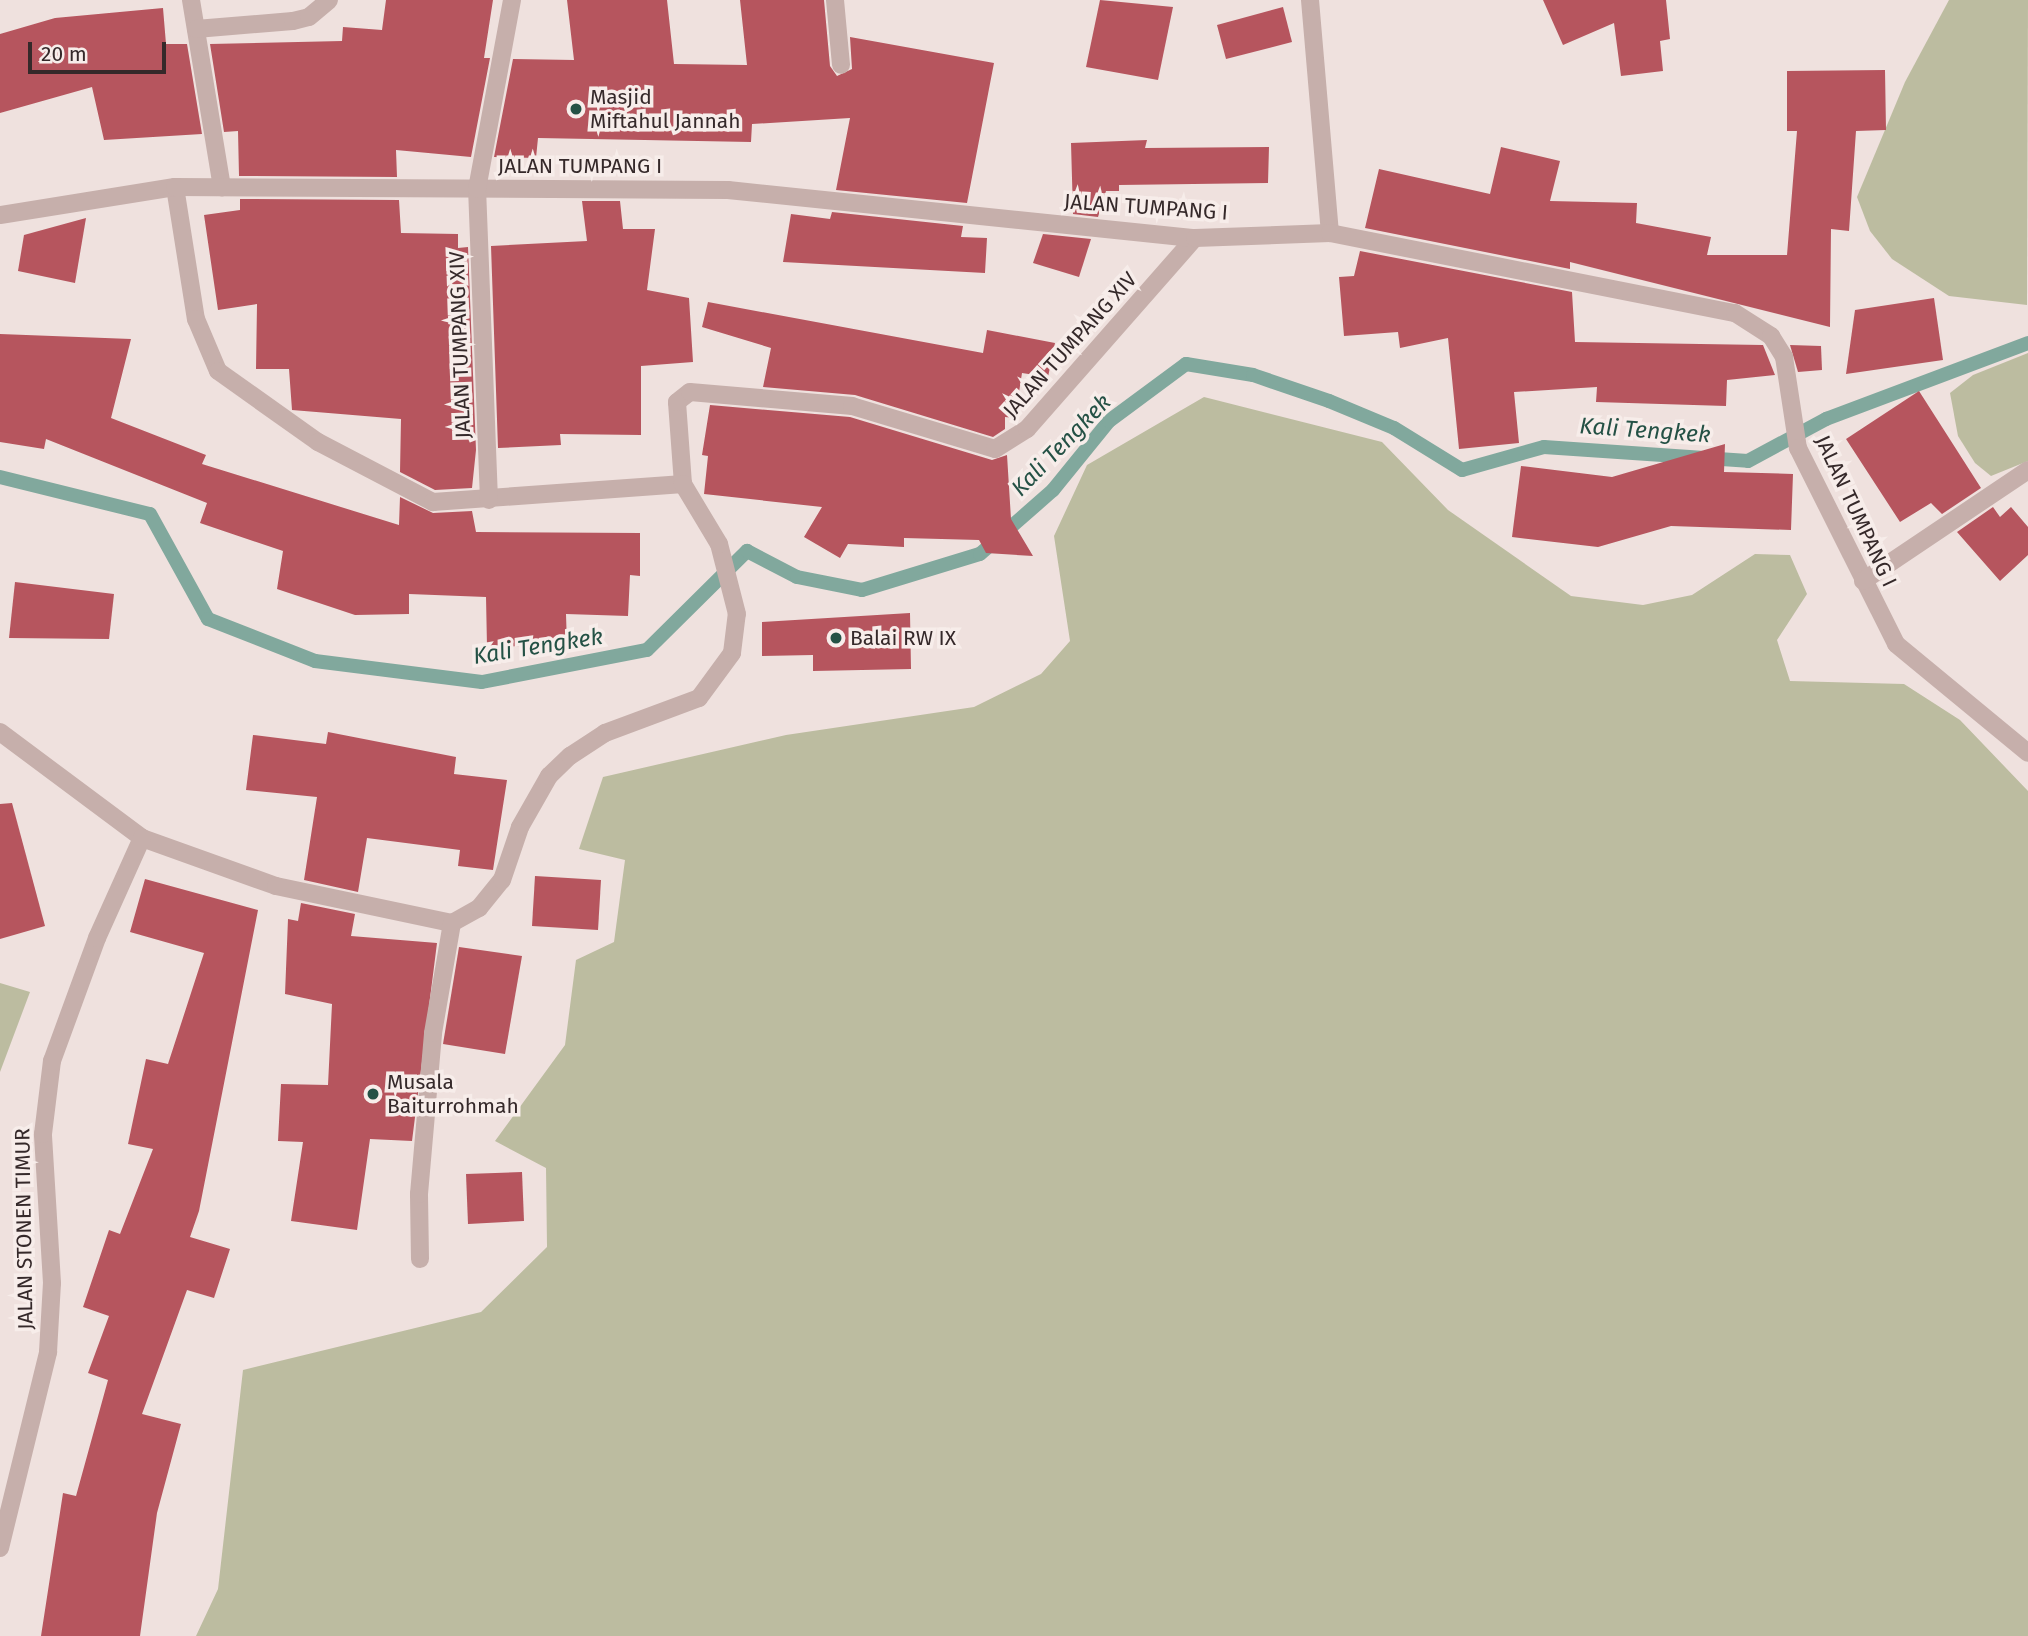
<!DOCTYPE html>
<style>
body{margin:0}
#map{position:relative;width:2028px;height:1636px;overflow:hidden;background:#efe1de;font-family:"Fira Sans",sans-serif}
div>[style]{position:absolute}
.green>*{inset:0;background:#bcbca0}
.stream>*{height:14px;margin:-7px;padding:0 7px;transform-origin:7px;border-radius:7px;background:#81a89d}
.building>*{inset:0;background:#b6555e}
.minor>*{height:18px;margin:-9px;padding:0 9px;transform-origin:9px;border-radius:9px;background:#c6afab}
.dots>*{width:19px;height:19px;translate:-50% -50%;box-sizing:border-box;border:4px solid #f7edea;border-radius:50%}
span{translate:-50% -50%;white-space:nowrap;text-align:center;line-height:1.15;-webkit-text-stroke:7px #f7edea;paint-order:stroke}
.poi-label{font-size:21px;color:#35292a}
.left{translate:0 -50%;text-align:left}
.street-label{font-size:21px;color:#35292a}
.water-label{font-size:23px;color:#245145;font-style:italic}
.scale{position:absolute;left:28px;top:42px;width:138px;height:32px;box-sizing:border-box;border:4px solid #35292a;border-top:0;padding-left:9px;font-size:21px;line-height:24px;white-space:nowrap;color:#35292a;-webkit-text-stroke:5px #f7edea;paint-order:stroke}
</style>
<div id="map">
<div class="green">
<div style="clip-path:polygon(1949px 0,2028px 0,2027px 305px,1949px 296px,1892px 259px,1870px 231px,1857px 197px,1905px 82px)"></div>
<div style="clip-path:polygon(2028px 353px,2028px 461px,1991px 476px,1975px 463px,1958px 436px,1950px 393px,1973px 375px)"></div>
<div style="clip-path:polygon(1204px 397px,1382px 442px,1448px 510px,1571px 596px,1643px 605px,1692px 595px,1755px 554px,1790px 555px,1807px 594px,1777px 640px,1790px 681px,1904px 684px,1960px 720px,2028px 791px,2028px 1636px,196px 1636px,218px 1589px,243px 1370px,481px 1312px,547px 1247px,546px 1168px,495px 1141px,565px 1045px,576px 960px,614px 942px,625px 860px,579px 849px,603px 777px,786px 735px,974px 707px,1041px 674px,1070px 641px,1054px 536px,1087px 465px)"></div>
<div style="clip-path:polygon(0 983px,30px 992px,0 1072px)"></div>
</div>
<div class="stream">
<div style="left:0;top:477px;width:154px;rotate:13.9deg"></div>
<div style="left:150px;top:514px;width:120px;rotate:61.1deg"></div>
<div style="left:208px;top:619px;width:115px;rotate:21.4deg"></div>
<div style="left:315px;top:661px;width:168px;rotate:7.2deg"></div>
<div style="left:482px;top:682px;width:168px;rotate:-11deg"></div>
<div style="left:647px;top:650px;width:141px;rotate:-44.7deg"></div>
<div style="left:747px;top:551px;width:56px;rotate:27.5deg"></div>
<div style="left:797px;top:577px;width:66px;rotate:11.3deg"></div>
<div style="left:862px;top:590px;width:123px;rotate:-17deg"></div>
<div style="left:980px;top:554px;width:97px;rotate:-41.2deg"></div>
<div style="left:1053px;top:490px;width:89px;rotate:-50.9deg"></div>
<div style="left:1109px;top:421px;width:96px;rotate:-36.5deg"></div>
<div style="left:1186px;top:364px;width:68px;rotate:9.3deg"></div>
<div style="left:1253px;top:375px;width:80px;rotate:18.9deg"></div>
<div style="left:1329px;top:401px;width:70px;rotate:22.6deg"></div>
<div style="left:1394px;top:428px;width:80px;rotate:31.7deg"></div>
<div style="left:1462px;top:470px;width:85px;rotate:-15.7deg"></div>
<div style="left:1544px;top:447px;width:204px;rotate:3.9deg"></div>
<div style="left:1748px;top:461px;width:89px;rotate:-28.3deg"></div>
<div style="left:1826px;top:419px;width:216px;rotate:-20.6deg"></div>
</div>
<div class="building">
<div style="clip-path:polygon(386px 0,493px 0,484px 58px,490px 58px,471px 157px,396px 150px,397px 177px,239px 176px,238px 131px,224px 132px,210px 44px,342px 41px,343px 27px,382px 30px)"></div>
<div style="clip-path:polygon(567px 0,667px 0,674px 64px,747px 65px,740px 0,824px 0,830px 66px,837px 76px,852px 69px,850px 37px,994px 63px,967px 203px,836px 190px,850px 118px,752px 124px,751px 142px,538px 138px,536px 158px,494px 157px,513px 59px,574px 60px)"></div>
<div style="clip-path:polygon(1100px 0,1173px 7px,1158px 80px,1086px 67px)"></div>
<div style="clip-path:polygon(1543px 0,1666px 0,1670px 39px,1660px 41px,1663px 71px,1621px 76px,1614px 23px,1563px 45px)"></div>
<div style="clip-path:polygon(1283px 7px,1292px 42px,1226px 59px,1217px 25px)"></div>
<div style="clip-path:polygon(163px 8px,166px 44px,187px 44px,202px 134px,104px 140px,92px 87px,0 113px,0 34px,55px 18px)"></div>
<div style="clip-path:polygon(1885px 70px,1886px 130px,1856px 131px,1849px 231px,1831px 229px,1830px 327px,1570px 262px,1570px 269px,1365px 228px,1379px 169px,1490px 194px,1501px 147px,1560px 161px,1550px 201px,1637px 203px,1636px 223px,1711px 237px,1707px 255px,1787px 255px,1797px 131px,1787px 131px,1787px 71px)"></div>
<div style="clip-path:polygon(1147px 140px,1145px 148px,1269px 147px,1268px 183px,1119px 185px,1119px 191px,1106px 191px,1098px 217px,1073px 214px,1071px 143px)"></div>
<div style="clip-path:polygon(240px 199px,399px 200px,401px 233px,458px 234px,458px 248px,468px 247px,476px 450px,472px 488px,435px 490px,400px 472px,401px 419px,292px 410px,289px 369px,256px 369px,257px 304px,218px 310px,204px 215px,240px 210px)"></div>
<div style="clip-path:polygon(582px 201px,620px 201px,623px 229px,655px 229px,647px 290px,689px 298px,693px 362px,641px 366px,641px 435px,560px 434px,561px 445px,498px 448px,491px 246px,587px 241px)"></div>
<div style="clip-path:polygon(832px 212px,963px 226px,961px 237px,987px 238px,985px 273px,783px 262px,791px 214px,830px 219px)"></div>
<div style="clip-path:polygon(86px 218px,75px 283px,18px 271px,24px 235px)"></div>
<div style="clip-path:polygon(1043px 234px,1091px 239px,1079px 277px,1033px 263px)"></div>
<div style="clip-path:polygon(1360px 251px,1572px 292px,1575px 342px,1763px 345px,1775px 375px,1727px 380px,1726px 406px,1596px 402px,1597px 387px,1514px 392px,1519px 443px,1459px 449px,1448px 338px,1400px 348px,1398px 332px,1344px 336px,1339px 277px,1354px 276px)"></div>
<div style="clip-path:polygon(1934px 298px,1943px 360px,1846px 374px,1855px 310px)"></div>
<div style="clip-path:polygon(708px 302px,983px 353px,987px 330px,1055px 343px,1048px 377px,1022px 373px,1015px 418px,1005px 417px,1005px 429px,993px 437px,855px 395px,763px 387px,771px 348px,702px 327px)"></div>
<div style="clip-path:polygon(0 334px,131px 339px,111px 418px,206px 455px,202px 464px,399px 525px,400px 497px,433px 513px,472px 511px,476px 532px,640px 533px,640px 576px,630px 575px,628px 616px,566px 614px,567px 645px,487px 647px,486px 597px,409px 594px,409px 614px,355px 615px,277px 589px,283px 551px,200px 523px,207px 503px,46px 439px,44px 449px,0 442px)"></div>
<div style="clip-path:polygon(1790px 345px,1821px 346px,1822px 370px,1798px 372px)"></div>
<div style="clip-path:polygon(1919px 391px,1981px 488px,1942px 514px,1931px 503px,1900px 522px,1846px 439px)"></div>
<div style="clip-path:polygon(710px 405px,850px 417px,992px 460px,1007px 455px,1011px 519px,1033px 556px,986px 553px,979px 540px,904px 538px,904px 547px,848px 544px,840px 558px,804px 537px,822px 507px,704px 494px,708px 456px,702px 455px)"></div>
<div style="clip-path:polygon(1725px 444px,1724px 472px,1793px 474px,1791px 530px,1671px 526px,1598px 547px,1512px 537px,1521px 466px,1612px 477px)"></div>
<div style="clip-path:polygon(1993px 507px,2000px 517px,2011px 507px,2028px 527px,2028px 555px,2000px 581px,1957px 532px)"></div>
<div style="clip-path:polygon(15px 582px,114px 594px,109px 639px,9px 638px)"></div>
<div style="clip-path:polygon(910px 613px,911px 669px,813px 671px,813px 655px,762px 656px,762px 622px)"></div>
<div style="clip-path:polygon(328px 732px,456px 757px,454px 774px,507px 780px,493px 870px,458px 866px,460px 850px,367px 838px,358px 892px,304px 880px,317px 797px,246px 790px,253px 735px,326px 744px)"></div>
<div style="clip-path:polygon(12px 803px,45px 926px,0 939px,0 804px)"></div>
<div style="clip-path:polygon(535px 876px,601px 880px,598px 930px,532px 926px)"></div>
<div style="clip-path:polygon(145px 879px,258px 910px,199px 1211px,190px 1237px,230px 1249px,214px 1298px,187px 1290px,142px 1414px,181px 1424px,157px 1513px,140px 1636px,41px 1636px,63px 1493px,76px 1496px,108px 1380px,88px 1373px,109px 1316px,83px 1307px,109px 1230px,120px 1234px,153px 1149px,128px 1144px,146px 1059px,168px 1064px,204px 953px,130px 932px)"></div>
<div style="clip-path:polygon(301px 903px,355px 914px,351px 936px,437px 943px,412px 1141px,370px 1139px,357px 1230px,291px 1221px,303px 1142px,278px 1141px,281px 1084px,328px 1085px,332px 1004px,285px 994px,288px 919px,298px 921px)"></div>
<div style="clip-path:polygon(459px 947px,522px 956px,505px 1054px,443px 1044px)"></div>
<div style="clip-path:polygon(522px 1172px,524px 1221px,468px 1224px,466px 1174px)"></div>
</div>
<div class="minor">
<div style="left:191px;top:0;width:190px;rotate:80.6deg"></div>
<div style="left:835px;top:0;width:65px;rotate:84.7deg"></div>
<div style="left:1310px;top:0;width:234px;rotate:85.1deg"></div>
<div style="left:196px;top:29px;width:97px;rotate:-4.7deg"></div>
<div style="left:293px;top:21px;width:16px;rotate:-14deg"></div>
<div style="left:309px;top:17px;width:26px;rotate:-40deg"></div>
<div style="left:175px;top:187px;width:134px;rotate:81deg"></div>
<div style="left:196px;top:319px;width:56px;rotate:67.1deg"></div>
<div style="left:218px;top:371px;width:123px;rotate:35.4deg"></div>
<div style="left:318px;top:442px;width:130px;rotate:27.6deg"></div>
<div style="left:433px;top:502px;width:251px;rotate:-4.1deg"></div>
<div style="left:683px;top:484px;width:82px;rotate:-94.2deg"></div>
<div style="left:677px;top:402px;width:16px;rotate:-38deg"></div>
<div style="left:690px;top:392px;width:163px;rotate:4.9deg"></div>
<div style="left:852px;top:406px;width:149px;rotate:16.7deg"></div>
<div style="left:995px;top:449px;width:38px;rotate:-32deg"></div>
<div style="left:1027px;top:429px;width:254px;rotate:-48.7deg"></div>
<div style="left:0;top:215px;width:177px;rotate:-9.1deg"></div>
<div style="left:175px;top:187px;width:553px;rotate:0.31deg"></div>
<div style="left:728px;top:190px;width:469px;rotate:5.9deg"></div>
<div style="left:1195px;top:238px;width:135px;rotate:-2.1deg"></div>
<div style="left:1330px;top:233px;width:413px;rotate:11.2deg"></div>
<div style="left:1735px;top:313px;width:43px;rotate:32.6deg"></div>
<div style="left:1771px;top:336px;width:25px;rotate:58deg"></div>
<div style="left:1784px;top:357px;width:92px;rotate:81.3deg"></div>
<div style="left:1798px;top:448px;width:219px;rotate:63.4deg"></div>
<div style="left:1896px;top:644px;width:171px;rotate:39.5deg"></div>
<div style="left:489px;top:500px;width:311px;rotate:-92.2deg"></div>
<div style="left:477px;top:189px;width:192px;rotate:-79.5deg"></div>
<div style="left:1863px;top:581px;width:199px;rotate:-33.9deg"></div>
<div style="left:0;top:732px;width:177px;rotate:36.7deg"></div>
<div style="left:142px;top:838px;width:142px;rotate:19.7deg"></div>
<div style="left:276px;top:886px;width:180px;rotate:11.9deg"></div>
<div style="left:452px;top:923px;width:31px;rotate:-29deg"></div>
<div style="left:479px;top:908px;width:36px;rotate:-51deg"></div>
<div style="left:502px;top:880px;width:56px;rotate:-71.2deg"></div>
<div style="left:520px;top:827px;width:59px;rotate:-60.4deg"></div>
<div style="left:549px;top:776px;width:29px;rotate:-44deg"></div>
<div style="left:570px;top:756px;width:42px;rotate:-33.3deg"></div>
<div style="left:605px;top:733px;width:100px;rotate:-20.4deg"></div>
<div style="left:699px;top:698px;width:56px;rotate:-53.7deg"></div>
<div style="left:732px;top:653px;width:39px;rotate:-83deg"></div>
<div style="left:737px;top:614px;width:72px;rotate:-104.4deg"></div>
<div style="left:719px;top:544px;width:70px;rotate:-121deg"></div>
<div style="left:420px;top:1259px;width:65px;rotate:-90.9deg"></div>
<div style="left:419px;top:1194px;width:162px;rotate:-85deg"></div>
<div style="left:433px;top:1033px;width:112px;rotate:-80.2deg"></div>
<div style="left:0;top:1548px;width:202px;rotate:-76.2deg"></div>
<div style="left:48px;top:1352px;width:69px;rotate:-86.7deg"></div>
<div style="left:52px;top:1283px;width:149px;rotate:-93.5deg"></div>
<div style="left:43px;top:1134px;width:74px;rotate:-83deg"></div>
<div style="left:52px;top:1061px;width:131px;rotate:-69.9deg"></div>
<div style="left:97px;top:938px;width:110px;rotate:-65.8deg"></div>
</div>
<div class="dots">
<div style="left:576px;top:109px;background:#245145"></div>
<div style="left:836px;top:638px;background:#245145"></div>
<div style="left:373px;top:1094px;background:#245145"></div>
</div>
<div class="poi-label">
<span class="left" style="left:590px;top:109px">Masjid<br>Miftahul Jannah</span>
<span class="left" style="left:850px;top:638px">Balai RW IX</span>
<span class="left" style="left:387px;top:1094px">Musala<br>Baiturrohmah</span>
</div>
<div class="street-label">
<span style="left:580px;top:166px">JALAN TUMPANG I</span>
<span style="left:1146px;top:207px;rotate:4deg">JALAN TUMPANG I</span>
<span style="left:460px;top:345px;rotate:-92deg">JALAN TUMPANG XIV</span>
<span style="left:1070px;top:345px;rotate:-48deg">JALAN TUMPANG XIV</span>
<span style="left:1856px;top:511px;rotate:65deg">JALAN TUMPANG I</span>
<span style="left:24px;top:1229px;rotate:-91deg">JALAN STONEN TIMUR</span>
</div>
<div class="water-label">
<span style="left:1645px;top:430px;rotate:4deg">Kali Tengkek</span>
<span style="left:1061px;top:445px;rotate:-46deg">Kali Tengkek</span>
<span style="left:538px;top:646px;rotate:-9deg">Kali Tengkek</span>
</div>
<div class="scale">20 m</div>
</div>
